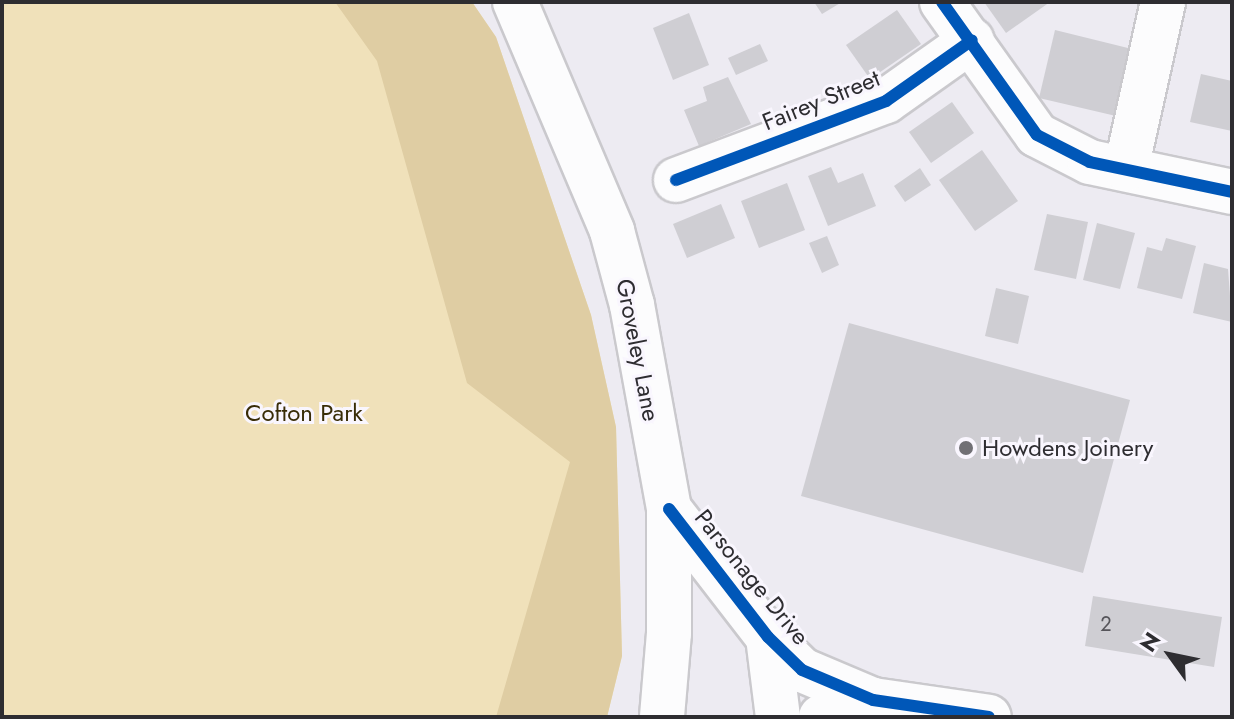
<!DOCTYPE html>
<style>
body{margin:0}
#map{position:relative;width:1234px;height:719px;overflow:hidden;background:#edebf2;font-family:Jost,sans-serif}
div>[style]{position:absolute}
.green>*{inset:0;background:#f0e1ba}
.forest>*{inset:0;background:#dfcda3}
.building>*{inset:0;background:#cfced3}
.roads{filter:drop-shadow(2px 0 #cac9cd) drop-shadow(-2px 0 #cac9cd) drop-shadow(0 2px #cac9cd) drop-shadow(0 -2px #cac9cd)}
.minor>*{height:44px;margin:-22px;padding:0 22px;transform-origin:22px;border-radius:22px;background:#fcfcfd}
.secondary>*{height:44px;margin:-22px;padding:0 22px;transform-origin:22px;border-radius:22px;background:#fcfcfd}
.cycleway>*{height:12px;margin:-6px;padding:0 6px;transform-origin:6px;border-radius:6px;background:#0057b8}
.dots>*{width:22px;height:22px;translate:-50% -50%;box-sizing:border-box;border:4px solid #f9f6fe;border-radius:50%}
span{translate:-50% -50%;white-space:nowrap;text-align:center;line-height:1.15;-webkit-text-stroke:6px #f9f6fe;paint-order:stroke}
.number-label{font-size:20px;color:#56555a}
.number-label span{-webkit-text-stroke-width:0}
.street-label{font-size:24px;color:#2e2d31}
.park-label{font-size:24px;color:#382c06}
.poi-label{font-size:24px;color:#2e2d31}
.left{translate:0 -50%;text-align:left}
.frame{position:absolute;inset:0;border:4px solid #2e2d31;pointer-events:none}
.north{position:absolute;left:1130px;top:615px;width:80px;height:80px;-webkit-text-stroke:6px #f9f6fe;paint-order:stroke;rotate:303deg;font-size:22px;font-weight:700;line-height:32px;text-align:center;color:#2e2d31}
.north::after{content:'';display:block;margin:auto;width:28px;height:36px;background:#2e2d31;clip-path:polygon(50% 0,100% 100%,50% 72%,0 100%)}
</style>
<div id="map">
<div class="green">
<div style="clip-path:polygon(2px 2px,472px 2px,496px 37px,591px 315px,616px 427px,622px 656px,607px 717px,2px 717px)"></div>
</div>
<div class="forest">
<div style="clip-path:polygon(335px 2px,472px 2px,496px 37px,591px 315px,616px 427px,622px 656px,607px 717px,496px 717px,570px 462px,467px 383px,377px 61px)"></div>
</div>
<div class="building">
<div style="clip-path:polygon(814px 2px,842px 2px,822px 14px)"></div>
<div style="clip-path:polygon(984px 2px,1050px 2px,1006px 33px)"></div>
<div style="clip-path:polygon(897px 10px,921px 44px,870px 79px,846px 45px)"></div>
<div style="clip-path:polygon(689px 13px,709px 65px,673px 80px,653px 28px)"></div>
<div style="clip-path:polygon(1055px 30px,1132px 49px,1116px 116px,1039px 98px)"></div>
<div style="clip-path:polygon(760px 44px,768px 61px,736px 75px,728px 58px)"></div>
<div style="clip-path:polygon(1201px 74px,1232px 81px,1232px 131px,1190px 122px)"></div>
<div style="clip-path:polygon(728px 77px,751px 124px,699px 146px,684px 110px,707px 101px,703px 87px)"></div>
<div style="clip-path:polygon(952px 102px,974px 133px,931px 163px,909px 132px)"></div>
<div style="clip-path:polygon(982px 150px,1018px 201px,975px 231px,939px 180px)"></div>
<div style="clip-path:polygon(831px 167px,838px 183px,863px 173px,876px 206px,828px 226px,808px 176px)"></div>
<div style="clip-path:polygon(920px 168px,931px 185px,905px 202px,894px 186px)"></div>
<div style="clip-path:polygon(787px 183px,805px 230px,759px 248px,741px 201px)"></div>
<div style="clip-path:polygon(721px 204px,735px 238px,687px 258px,673px 224px)"></div>
<div style="clip-path:polygon(1047px 214px,1088px 222px,1076px 279px,1034px 270px)"></div>
<div style="clip-path:polygon(1097px 223px,1135px 233px,1120px 289px,1083px 280px)"></div>
<div style="clip-path:polygon(827px 236px,839px 265px,822px 273px,809px 243px)"></div>
<div style="clip-path:polygon(1166px 238px,1196px 246px,1182px 299px,1137px 288px,1147px 247px,1162px 251px)"></div>
<div style="clip-path:polygon(1204px 263px,1228px 269px,1232px 322px,1193px 313px)"></div>
<div style="clip-path:polygon(996px 288px,1029px 296px,1018px 344px,985px 336px)"></div>
<div style="clip-path:polygon(849px 323px,1130px 400px,1083px 573px,801px 496px)"></div>
<div style="clip-path:polygon(1093px 596px,1222px 617px,1214px 667px,1085px 646px)"></div>
</div>
<div class="roads">
<div class="minor">
<div style="left:942px;top:2px;width:163px;rotate:54.5deg"></div>
<div style="left:1037px;top:135px;width:59px;rotate:27deg"></div>
<div style="left:1090px;top:162px;width:145px;rotate:11.9deg"></div>
<div style="left:1126px;top:169px;width:171px;rotate:-77.5deg"></div>
<div style="left:676px;top:180px;width:224px;rotate:-20.6deg"></div>
<div style="left:886px;top:101px;width:105px;rotate:-35.3deg"></div>
<div style="left:669px;top:509px;width:162px;rotate:52.3deg"></div>
<div style="left:768px;top:637px;width:47px;rotate:44.1deg"></div>
<div style="left:802px;top:670px;width:77px;rotate:22.9deg"></div>
<div style="left:873px;top:700px;width:117px;rotate:8.3deg"></div>
<div style="left:768px;top:637px;width:81px;rotate:82.9deg"></div>
<div style="left:821px;top:717px;width:55px;rotate:-18.1deg"></div>
</div>
<div class="secondary">
<div style="left:515px;top:2px;width:249px;rotate:67deg"></div>
<div style="left:612px;top:231px;width:77px;rotate:74.9deg"></div>
<div style="left:632px;top:305px;width:207px;rotate:79.7deg"></div>
<div style="left:669px;top:509px;width:124px;rotate:90deg"></div>
<div style="left:669px;top:633px;width:84px;rotate:94.8deg"></div>
</div>
</div>
<div class="cycleway">
<div style="left:942px;top:2px;width:163px;rotate:54.5deg"></div>
<div style="left:1037px;top:135px;width:59px;rotate:27deg"></div>
<div style="left:1090px;top:162px;width:145px;rotate:11.9deg"></div>
<div style="left:676px;top:180px;width:224px;rotate:-20.6deg"></div>
<div style="left:886px;top:101px;width:105px;rotate:-35.3deg"></div>
<div style="left:669px;top:509px;width:162px;rotate:52.3deg"></div>
<div style="left:768px;top:637px;width:47px;rotate:44.1deg"></div>
<div style="left:802px;top:670px;width:77px;rotate:22.9deg"></div>
<div style="left:873px;top:700px;width:117px;rotate:8.3deg"></div>
</div>
<div class="dots">
<div style="left:966px;top:448px;background:#717075"></div>
</div>
<div class="number-label">
<span style="left:1106px;top:624px">2</span>
</div>
<div class="street-label">
<span style="left:821px;top:100px;rotate:-22deg">Fairey Street</span>
<span style="left:638px;top:350px;rotate:79deg">Groveley Lane</span>
<span style="left:752px;top:577px;rotate:51deg">Parsonage Drive</span>
</div>
<div class="park-label">
<span style="left:304px;top:413px">Cofton Park</span>
</div>
<div class="poi-label">
<span class="left" style="left:982px;top:448px">Howdens Joinery</span>
</div>
<div class="frame"></div>
<div class="north">N</div>
</div>
